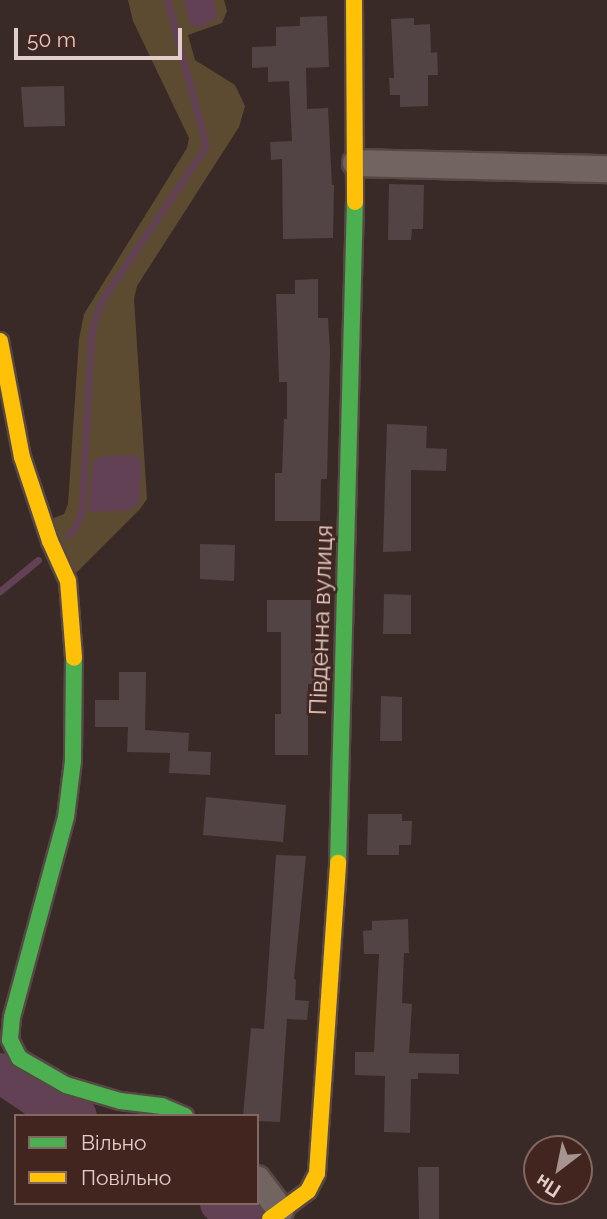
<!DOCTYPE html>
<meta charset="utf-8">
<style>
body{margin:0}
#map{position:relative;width:607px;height:1219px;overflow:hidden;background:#3a2a27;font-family:Raleway,sans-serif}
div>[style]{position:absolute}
.green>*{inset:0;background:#5c4b30}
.water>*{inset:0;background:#624154}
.stream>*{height:7px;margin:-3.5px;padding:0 3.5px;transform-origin:3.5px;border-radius:3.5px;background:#624154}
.river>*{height:40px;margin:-20px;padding:0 20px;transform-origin:20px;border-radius:20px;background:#624154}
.building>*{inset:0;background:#524444}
.roads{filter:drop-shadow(2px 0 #574845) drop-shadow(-2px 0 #574845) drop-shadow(0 2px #574845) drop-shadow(0 -2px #574845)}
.street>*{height:26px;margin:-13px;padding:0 13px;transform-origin:13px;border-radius:13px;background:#716461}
.fast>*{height:16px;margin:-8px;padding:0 8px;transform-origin:8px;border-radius:8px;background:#4caf50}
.slow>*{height:16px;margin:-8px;padding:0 8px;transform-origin:8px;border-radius:8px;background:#ffc107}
span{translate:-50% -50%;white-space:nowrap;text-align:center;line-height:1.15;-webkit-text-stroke:5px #42251f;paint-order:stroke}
.street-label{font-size:24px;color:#e1cdc9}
.legend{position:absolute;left:14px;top:1114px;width:245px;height:91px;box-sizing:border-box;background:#42251f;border:2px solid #826863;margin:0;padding:9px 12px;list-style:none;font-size:21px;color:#e1cdc9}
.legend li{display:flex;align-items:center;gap:14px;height:35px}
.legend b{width:35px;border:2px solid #826863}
.north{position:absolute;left:523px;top:1135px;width:70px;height:70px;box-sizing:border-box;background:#42251f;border:2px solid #826863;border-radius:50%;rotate:212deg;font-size:19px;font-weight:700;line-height:28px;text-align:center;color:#e1cdc9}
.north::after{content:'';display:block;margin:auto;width:24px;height:32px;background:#a79490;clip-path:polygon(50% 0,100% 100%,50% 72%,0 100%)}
.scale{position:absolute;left:14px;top:28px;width:168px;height:32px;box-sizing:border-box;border:4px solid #e1cdc9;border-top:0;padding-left:9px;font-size:21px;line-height:24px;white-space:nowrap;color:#e1cdc9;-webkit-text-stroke:5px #42251f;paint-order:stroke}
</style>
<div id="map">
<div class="green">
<div style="clip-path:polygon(128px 0,224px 0,227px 11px,222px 23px,188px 35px,195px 60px,235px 85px,245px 106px,239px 127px,137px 286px,134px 299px,147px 499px,140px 509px,68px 581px,44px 522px,64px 514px,68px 504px,79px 339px,84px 314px,187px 148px,189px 138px,133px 21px)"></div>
</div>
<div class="water">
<div style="clip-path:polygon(184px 0,214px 0,217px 18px,200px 28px,195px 27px,189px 23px)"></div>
<div style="clip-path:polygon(137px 455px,142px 462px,139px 504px,129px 510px,92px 512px,88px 509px,93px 461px,103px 456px)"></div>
</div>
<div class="stream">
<div style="left:68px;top:536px;width:19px;rotate:-55deg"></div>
<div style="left:79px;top:520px;width:13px;rotate:-77deg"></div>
<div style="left:82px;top:507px;width:171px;rotate:-87deg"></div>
<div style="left:91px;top:336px;width:21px;rotate:-76deg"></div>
<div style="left:96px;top:316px;width:17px;rotate:-69deg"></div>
<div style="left:102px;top:300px;width:186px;rotate:-56deg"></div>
<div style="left:206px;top:146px;width:151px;rotate:-105deg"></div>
<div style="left:0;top:591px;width:49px;rotate:-39.2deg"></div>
</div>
<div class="river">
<div style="left:0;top:1073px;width:43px;rotate:33.7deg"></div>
<div style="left:36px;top:1097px;width:45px;rotate:24.9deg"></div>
<div style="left:220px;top:1203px;width:36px;rotate:27deg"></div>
</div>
<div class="building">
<div style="clip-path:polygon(327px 16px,329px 67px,306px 68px,307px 109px,328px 108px,332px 185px,334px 185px,333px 238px,283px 239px,282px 159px,271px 160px,270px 142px,292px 141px,289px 81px,268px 82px,268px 67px,252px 68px,252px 47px,276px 46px,276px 27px,300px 26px,300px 17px)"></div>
<div style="clip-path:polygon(414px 18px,414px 25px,430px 24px,431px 53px,437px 52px,438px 75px,428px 75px,428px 106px,400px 107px,400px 95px,390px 95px,389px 78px,394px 78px,391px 19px)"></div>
<div style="clip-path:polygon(64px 86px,65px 126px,24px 127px,21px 87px)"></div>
<div style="clip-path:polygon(389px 184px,424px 185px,423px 229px,412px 229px,411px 240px,388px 240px)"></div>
<div style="clip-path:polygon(318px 279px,318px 318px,328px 318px,330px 351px,327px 479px,321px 479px,320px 521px,275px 521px,275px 473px,282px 473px,284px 419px,287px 419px,287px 382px,279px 382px,276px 294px,295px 294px,295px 280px)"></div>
<div style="clip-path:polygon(387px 424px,427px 426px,426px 448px,447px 449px,446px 471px,411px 470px,411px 551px,383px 552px)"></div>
<div style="clip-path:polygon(200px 544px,235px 545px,234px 581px,200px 579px)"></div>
<div style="clip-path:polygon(384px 594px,411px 595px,411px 634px,383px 634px)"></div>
<div style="clip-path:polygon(267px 600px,311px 600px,311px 653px,322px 653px,321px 684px,308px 684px,308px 755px,275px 755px,275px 714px,281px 714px,281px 632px,267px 632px)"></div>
<div style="clip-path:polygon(119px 672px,146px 672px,145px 730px,189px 733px,188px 751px,211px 752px,210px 775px,169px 773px,170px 753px,127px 752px,128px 727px,95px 727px,95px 700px,119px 700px)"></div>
<div style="clip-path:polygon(381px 696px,402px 697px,402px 741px,380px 741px)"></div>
<div style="clip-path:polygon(206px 797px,286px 805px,283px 842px,203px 835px)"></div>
<div style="clip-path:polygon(368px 814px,402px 814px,402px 821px,412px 821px,411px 845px,399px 845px,399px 855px,367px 855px)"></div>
<div style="clip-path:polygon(276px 855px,306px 856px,294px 979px,296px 980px,295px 1000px,309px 1001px,307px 1020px,287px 1019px,280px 1122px,257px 1121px,257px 1116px,243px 1116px,251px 1028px,264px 1029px)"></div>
<div style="clip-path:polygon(408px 919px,409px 953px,404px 953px,402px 1003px,412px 1004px,409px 1053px,459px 1054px,459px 1074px,418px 1073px,418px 1079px,411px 1079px,410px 1133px,384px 1132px,385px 1076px,355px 1075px,355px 1052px,374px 1052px,379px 954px,364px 954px,363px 931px,372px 930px,372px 921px)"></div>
<div style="clip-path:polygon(418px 1167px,439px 1167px,439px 1219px,419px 1219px)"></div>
</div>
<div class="roads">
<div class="street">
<div style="left:356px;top:163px;width:251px;rotate:1.4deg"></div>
<div style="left:257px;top:1179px;width:39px;rotate:53deg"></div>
</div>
<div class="fast">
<div style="left:74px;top:658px;width:103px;rotate:90.6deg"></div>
<div style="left:73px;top:761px;width:56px;rotate:97.1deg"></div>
<div style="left:66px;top:817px;width:207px;rotate:105.1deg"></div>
<div style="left:12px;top:1017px;width:23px;rotate:95deg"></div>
<div style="left:10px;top:1040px;width:20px;rotate:63deg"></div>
<div style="left:19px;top:1058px;width:54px;rotate:29.9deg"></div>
<div style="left:66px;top:1085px;width:56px;rotate:16.5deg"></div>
<div style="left:120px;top:1101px;width:42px;rotate:6.8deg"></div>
<div style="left:162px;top:1106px;width:25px;rotate:23deg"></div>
<div style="left:338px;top:863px;width:661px;rotate:-88.53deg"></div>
</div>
<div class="slow">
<div style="left:354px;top:0;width:202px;rotate:89.7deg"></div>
<div style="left:0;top:341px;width:118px;rotate:79.3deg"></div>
<div style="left:22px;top:457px;width:89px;rotate:71.6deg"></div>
<div style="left:50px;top:541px;width:44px;rotate:65.8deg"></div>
<div style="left:68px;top:581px;width:77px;rotate:85.5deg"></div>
<div style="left:270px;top:1219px;width:47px;rotate:-36.4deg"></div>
<div style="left:308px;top:1191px;width:20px;rotate:-63deg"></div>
<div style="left:317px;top:1173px;width:311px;rotate:-86.1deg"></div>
</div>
</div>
<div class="street-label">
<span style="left:321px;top:620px;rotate:-88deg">Південна вулиця</span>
</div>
<ul class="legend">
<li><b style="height:9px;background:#4caf50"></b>Вільно</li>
<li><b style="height:9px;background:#ffc107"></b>Повільно</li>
</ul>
<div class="north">Пн</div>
<div class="scale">50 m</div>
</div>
